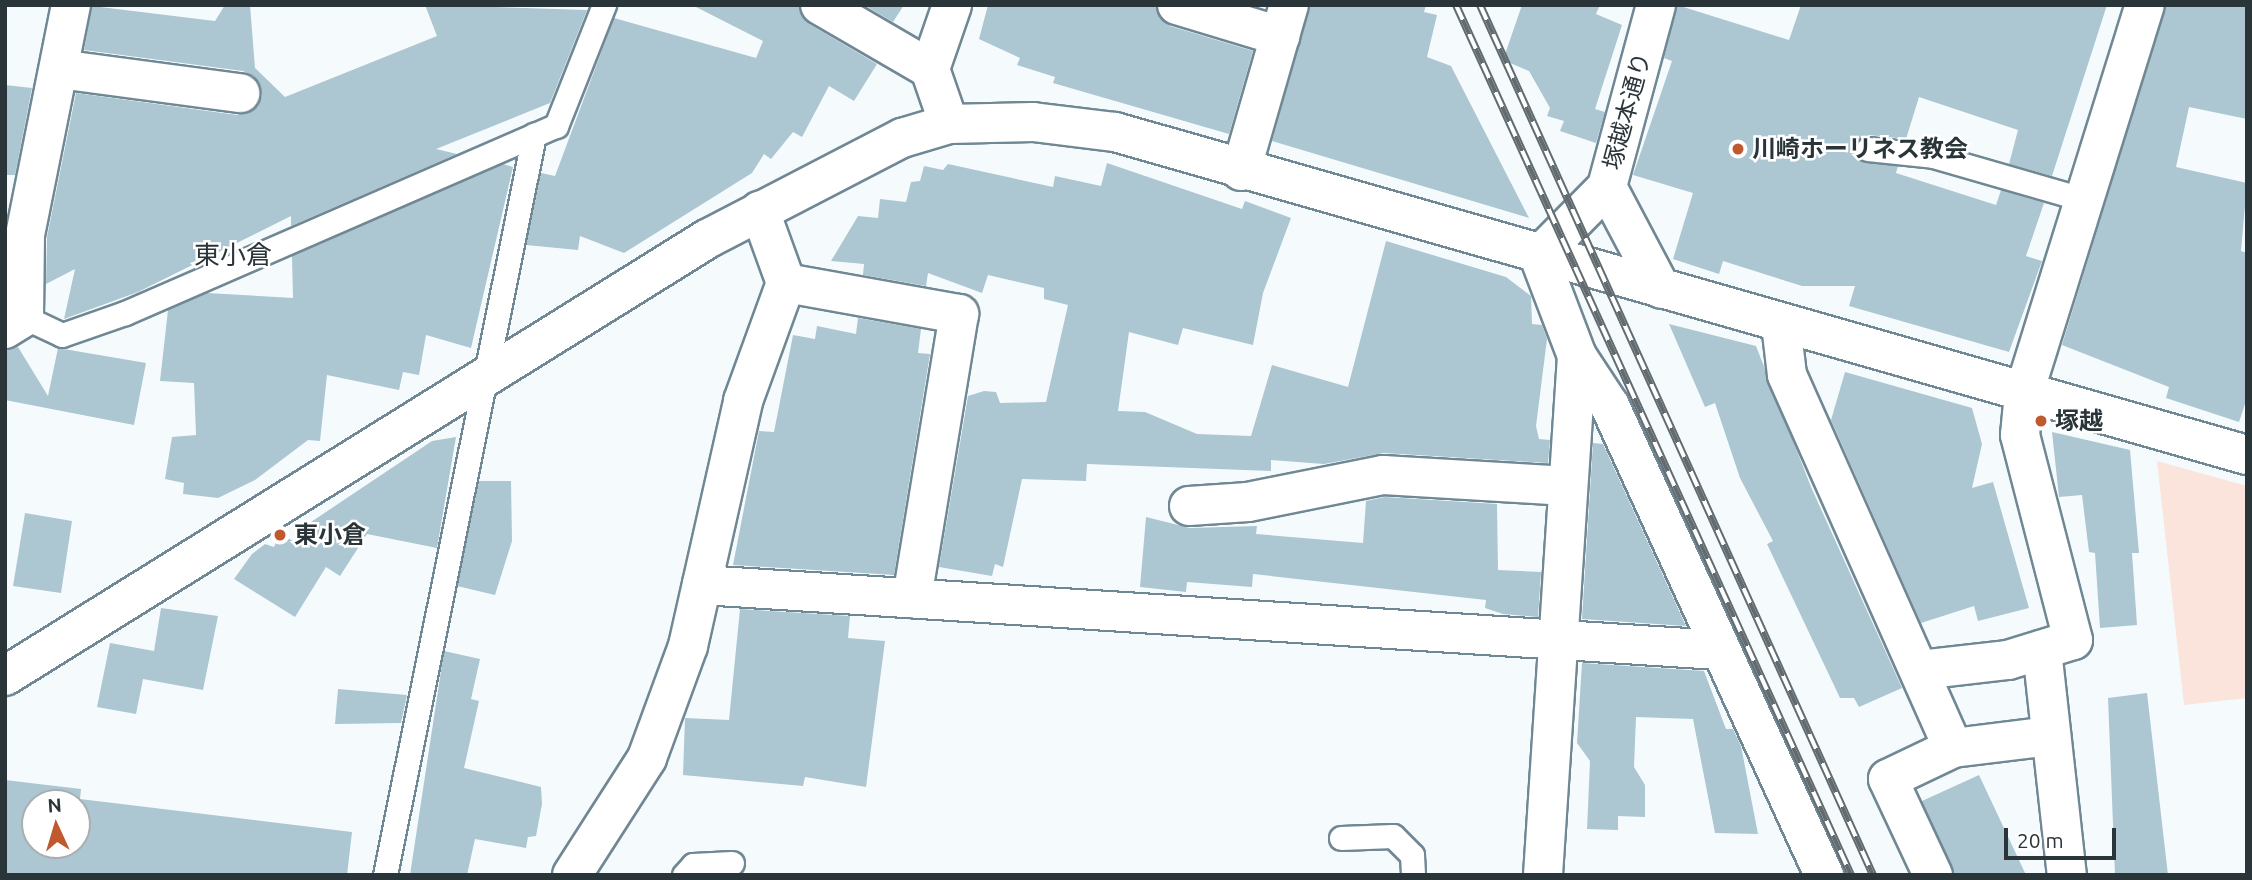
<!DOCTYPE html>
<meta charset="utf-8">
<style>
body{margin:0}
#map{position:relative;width:2252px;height:880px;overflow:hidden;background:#f5fbfd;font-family:Ubuntu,"Noto Sans JP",sans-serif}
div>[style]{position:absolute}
.green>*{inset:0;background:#fae4dc}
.building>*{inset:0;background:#acc6d2}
.roads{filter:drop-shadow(2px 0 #708894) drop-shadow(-2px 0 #708894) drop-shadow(0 2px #708894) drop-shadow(0 -2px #708894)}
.lane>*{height:23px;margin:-11.5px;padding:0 11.5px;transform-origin:11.5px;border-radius:11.5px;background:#fff}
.street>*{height:38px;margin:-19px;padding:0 19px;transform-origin:19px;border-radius:19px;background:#fff}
.secondary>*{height:38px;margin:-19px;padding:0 19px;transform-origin:19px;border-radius:19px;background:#fff}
.rail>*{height:8px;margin-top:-4px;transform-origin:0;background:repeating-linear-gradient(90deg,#fff 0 16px,#626c70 0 32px);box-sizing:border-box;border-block:2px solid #626c70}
.dots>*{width:19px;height:19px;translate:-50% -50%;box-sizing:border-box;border:4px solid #fff;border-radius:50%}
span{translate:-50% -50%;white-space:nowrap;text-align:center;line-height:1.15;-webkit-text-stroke:5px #fff;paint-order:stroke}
.street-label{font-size:24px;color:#2a353a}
.poi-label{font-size:24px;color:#2a353a;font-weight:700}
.left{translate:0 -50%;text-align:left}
.neighbourhood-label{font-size:26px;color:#2a353a}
.frame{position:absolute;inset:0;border:7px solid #2a353a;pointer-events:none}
.north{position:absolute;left:21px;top:789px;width:70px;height:70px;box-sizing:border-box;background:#fff;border:2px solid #aaaeb0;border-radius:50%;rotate:356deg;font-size:19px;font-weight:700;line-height:28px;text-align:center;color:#2a353a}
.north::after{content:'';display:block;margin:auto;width:24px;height:32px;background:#c0592e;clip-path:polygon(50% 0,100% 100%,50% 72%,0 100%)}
.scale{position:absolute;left:2004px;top:828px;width:112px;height:32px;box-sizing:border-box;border:4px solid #2a353a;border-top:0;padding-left:9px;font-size:21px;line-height:24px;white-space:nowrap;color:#2a353a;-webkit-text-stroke:5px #fff;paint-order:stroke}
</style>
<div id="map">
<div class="green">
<div style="clip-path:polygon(2157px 461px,2247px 486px,2247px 698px,2184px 705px)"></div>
</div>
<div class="building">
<div style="clip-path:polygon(225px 5px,250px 5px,255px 68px,285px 97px,437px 36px,425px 5px,587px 10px,550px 103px,436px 149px,457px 154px,291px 226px,291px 216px,138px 292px,64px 319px,75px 269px,46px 284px,47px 237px,76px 93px,237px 115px,257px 107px,262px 95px,254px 76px,243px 71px,84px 50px,92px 6px,215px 21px)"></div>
<div style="clip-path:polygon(692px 5px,798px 5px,809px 24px,877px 64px,854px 101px,829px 86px,802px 137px,793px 132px,771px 159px,764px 154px,752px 173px,624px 253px,580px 236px,578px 250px,526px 245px,541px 173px,555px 176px,614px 18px,756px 58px,763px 41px)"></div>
<div style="clip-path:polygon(864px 5px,904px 5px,893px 22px)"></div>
<div style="clip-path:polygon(988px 5px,1156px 5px,1170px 26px,1253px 51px,1229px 134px,1053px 83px,1055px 77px,1017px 65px,1020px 58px,979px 39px)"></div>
<div style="clip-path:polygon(1310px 5px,1426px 5px,1424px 12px,1437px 15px,1427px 57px,1451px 66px,1529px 218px,1272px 141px)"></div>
<div style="clip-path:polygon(1522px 5px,1600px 5px,1596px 14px,1622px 25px,1595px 109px,1605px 112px,1596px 143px,1560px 131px,1564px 121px,1547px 116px,1550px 108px,1529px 71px,1503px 60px)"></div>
<div style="clip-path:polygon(1677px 5px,1789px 40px,1801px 5px,2107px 5px,2052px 176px,2009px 164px,2018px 130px,1919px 97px,1906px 139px,1869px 135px,1854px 147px,1860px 161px,1898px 166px,1896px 173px,1996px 205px,2001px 190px,2044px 203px,2026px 256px,2042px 261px,2009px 352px,1849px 306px,1855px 286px,1802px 286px,1723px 261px,1719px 274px,1673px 259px,1693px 193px,1633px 175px,1672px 61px,1664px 58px)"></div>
<div style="clip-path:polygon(2166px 5px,2247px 5px,2247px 119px,2189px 107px,2176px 167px,2247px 183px,2241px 251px,2247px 253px,2247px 398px,2239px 422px,2166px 398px,2169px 387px,2062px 345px)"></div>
<div style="clip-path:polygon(5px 85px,32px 88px,15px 175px,5px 175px)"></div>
<div style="clip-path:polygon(1107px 163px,1242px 209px,1245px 201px,1291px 218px,1263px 293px,1253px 345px,1183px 328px,1178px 345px,1129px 332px,1118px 411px,1145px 412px,1197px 434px,1251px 436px,1272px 365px,1348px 387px,1386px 241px,1506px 277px,1531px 296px,1532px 324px,1542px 325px,1547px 339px,1536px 426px,1539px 439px,1550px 440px,1548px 463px,1384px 453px,1324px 464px,1271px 460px,1271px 471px,1087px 464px,1086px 481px,1022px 479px,1003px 567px,995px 564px,992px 576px,939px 567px,968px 396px,984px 391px,996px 392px,1000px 403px,1046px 402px,1068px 305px,1044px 299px,1044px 288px,988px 275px,982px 293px,928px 273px,926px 286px,863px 275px,864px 264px,831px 261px,858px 216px,878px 218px,880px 199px,906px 202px,911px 182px,920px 181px,924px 166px,943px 170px,948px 164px,1053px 187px,1055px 176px,1101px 186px)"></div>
<div style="clip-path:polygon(503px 164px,513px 167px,471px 348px,426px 335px,419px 375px,403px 372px,399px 390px,327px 375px,320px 441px,308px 440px,255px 480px,218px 498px,183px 494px,184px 483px,165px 479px,172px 437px,196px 435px,194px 383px,160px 381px,168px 310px,207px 293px,293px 298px,292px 256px)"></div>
<div style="clip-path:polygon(858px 318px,921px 329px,918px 353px,930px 354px,894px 575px,733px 565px,759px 431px,774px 432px,793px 335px,815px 339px,817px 326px,856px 334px)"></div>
<div style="clip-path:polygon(1669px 324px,1756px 346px,1811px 487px,1902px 688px,1859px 707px,1854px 698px,1840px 698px,1767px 544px,1773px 541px,1740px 478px,1715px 403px,1705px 407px)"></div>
<div style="clip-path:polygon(18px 347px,48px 396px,58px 348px,146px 363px,134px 425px,5px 400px,5px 351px)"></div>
<div style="clip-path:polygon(1845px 372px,1972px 408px,1982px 444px,1972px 488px,1993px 482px,2029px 608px,1978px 621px,1974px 606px,1921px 623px,1831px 420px)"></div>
<div style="clip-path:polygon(2052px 432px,2130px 450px,2139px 553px,2132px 553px,2137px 625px,2100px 628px,2095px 553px,2089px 552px,2082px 495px,2059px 497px)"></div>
<div style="clip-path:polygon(456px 437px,437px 548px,367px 534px,340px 576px,326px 567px,295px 617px,234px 579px,252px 554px,265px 544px,274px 547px,279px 535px,297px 542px,308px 524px,432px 441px)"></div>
<div style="clip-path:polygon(1593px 443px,1603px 444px,1686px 626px,1582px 619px)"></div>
<div style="clip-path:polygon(479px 481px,511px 481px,512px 541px,495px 595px,457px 586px)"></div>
<div style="clip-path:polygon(1385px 497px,1497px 504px,1498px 570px,1541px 572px,1538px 617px,1503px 614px,1485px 608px,1486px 600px,1253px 574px,1252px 587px,1187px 582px,1186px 592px,1140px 587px,1146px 517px,1190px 528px,1257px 526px,1256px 534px,1363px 543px,1366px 501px)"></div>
<div style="clip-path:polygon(25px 513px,72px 521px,61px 593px,13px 586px)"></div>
<div style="clip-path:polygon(161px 608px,218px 616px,203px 690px,143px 679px,136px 714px,97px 707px,110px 643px,154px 651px)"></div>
<div style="clip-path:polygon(740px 609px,850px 616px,848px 638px,885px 641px,866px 787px,805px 777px,803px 786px,683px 775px,685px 718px,729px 720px)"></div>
<div style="clip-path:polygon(444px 651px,480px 659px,471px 699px,479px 701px,464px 768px,541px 787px,542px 804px,536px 836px,528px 837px,526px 848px,475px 839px,467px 875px,410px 875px)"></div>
<div style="clip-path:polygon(1582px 663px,1704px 671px,1726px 729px,1733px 729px,1741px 746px,1758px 834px,1715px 833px,1693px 719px,1636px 717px,1634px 767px,1645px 785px,1645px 817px,1618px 816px,1618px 830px,1587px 829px,1590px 761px,1577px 743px)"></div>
<div style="clip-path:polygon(338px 689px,407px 695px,401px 723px,335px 724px)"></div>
<div style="clip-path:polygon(2147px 693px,2168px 875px,2115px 875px,2108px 698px)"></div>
<div style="clip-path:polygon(1979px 775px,2026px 875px,1955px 875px,1922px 801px)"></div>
<div style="clip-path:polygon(evenodd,5px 780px,81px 789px,80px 799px,352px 832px,347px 875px,5px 875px,5px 780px,35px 803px,77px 803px,77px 845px,35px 845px,35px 803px)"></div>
</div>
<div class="roads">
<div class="lane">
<div style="left:1868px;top:149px;width:65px;rotate:6.1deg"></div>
<div style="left:1933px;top:156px;width:158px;rotate:16.1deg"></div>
<div style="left:24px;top:317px;width:42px;rotate:25.3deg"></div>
<div style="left:62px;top:335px;width:67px;rotate:-19.2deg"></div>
<div style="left:125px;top:313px;width:470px;rotate:-23.5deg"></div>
<div style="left:556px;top:126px;width:130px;rotate:-68.4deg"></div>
<div style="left:1341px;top:838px;width:52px;rotate:-2.2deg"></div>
<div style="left:1393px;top:836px;width:27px;rotate:45deg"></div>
<div style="left:1412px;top:855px;width:20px;rotate:87deg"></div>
<div style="left:385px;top:875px;width:755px;rotate:-78.62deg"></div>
<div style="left:684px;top:875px;width:13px;rotate:-48deg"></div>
<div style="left:693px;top:865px;width:39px;rotate:-3deg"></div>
</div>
<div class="street">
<div style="left:820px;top:5px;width:127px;rotate:30.2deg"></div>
<div style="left:1177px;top:5px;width:108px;rotate:16.8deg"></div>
<div style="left:59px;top:69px;width:183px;rotate:7.6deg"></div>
<div style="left:949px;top:124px;width:58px;rotate:-109.1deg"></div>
<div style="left:930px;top:69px;width:68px;rotate:-71deg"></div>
<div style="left:1241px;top:171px;width:173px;rotate:-73.9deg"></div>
<div style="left:786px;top:283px;width:176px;rotate:10.2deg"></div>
<div style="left:959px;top:314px;width:288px;rotate:99.4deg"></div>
<div style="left:1781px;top:324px;width:51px;rotate:83.3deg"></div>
<div style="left:1787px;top:375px;width:408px;rotate:66deg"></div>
<div style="left:1953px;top:748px;width:72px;rotate:154.5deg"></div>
<div style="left:1888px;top:779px;width:106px;rotate:64.9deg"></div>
<div style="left:5px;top:329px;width:22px;rotate:-32deg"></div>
<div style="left:24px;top:317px;width:82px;rotate:-89.3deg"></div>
<div style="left:25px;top:235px;width:235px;rotate:-78.7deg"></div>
<div style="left:1577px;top:356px;width:60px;rotate:56.6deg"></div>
<div style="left:1610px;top:406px;width:516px;rotate:65.47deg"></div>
<div style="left:1189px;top:506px;width:59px;rotate:-3.9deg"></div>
<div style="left:1248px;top:502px;width:138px;rotate:-11.3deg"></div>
<div style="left:1383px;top:475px;width:185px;rotate:3.4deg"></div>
<div style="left:702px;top:585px;width:1017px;rotate:3.66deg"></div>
<div style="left:2042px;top:650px;width:226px;rotate:83.7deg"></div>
<div style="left:1920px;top:670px;width:89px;rotate:-6.5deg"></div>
<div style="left:2008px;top:660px;width:68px;rotate:-17.1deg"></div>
<div style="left:2073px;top:640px;width:212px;rotate:-104.5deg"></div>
<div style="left:2020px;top:435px;width:42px;rotate:-84.6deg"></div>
<div style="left:2024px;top:393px;width:406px;rotate:-72.7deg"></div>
<div style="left:1953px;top:748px;width:99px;rotate:-7deg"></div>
<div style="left:572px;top:875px;width:139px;rotate:-57.3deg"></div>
<div style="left:647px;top:758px;width:119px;rotate:-69.9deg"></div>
<div style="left:688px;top:646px;width:251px;rotate:-77.3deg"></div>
<div style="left:743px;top:401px;width:126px;rotate:-70deg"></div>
<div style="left:786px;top:283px;width:77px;rotate:-109.9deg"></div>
<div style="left:1543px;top:875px;width:520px;rotate:-86.25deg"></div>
<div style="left:1577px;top:356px;width:107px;rotate:-110.8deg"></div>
<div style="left:1539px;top:256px;width:97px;rotate:-45.4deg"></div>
</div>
<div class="secondary">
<div style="left:1656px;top:5px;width:188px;rotate:105.1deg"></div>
<div style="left:1607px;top:187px;width:115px;rotate:62.1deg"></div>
<div style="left:5px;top:676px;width:827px;rotate:-31.9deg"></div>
<div style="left:707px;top:239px;width:220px;rotate:-27.4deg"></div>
<div style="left:902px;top:138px;width:49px;rotate:-16.6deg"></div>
<div style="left:949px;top:124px;width:84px;rotate:-1.4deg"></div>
<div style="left:1033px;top:122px;width:83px;rotate:7deg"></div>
<div style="left:1115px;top:132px;width:1177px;rotate:15.93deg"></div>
</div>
</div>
<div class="rail">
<div style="left:1456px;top:5px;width:955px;rotate:65.58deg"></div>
<div style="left:1480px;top:5px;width:955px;rotate:65.69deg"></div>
</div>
<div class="dots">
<div style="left:1738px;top:149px;background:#c0592e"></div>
<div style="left:2041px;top:421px;background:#c0592e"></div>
<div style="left:280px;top:535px;background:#c0592e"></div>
</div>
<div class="street-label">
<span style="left:1627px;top:111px;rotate:-75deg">塚越本通り</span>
</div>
<div class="poi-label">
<span class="left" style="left:1752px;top:149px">川崎ホーリネス教会</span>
<span class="left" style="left:2055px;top:421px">塚越</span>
<span class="left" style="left:294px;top:535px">東小倉</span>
</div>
<div class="neighbourhood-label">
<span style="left:233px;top:255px">東小倉</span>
</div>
<div class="frame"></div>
<div class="north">N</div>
<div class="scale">20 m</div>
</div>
